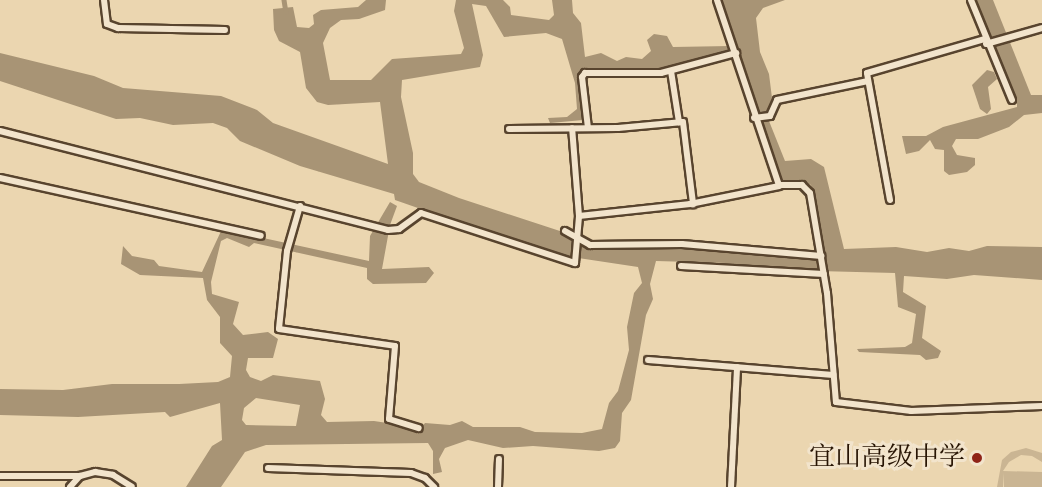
<!DOCTYPE html>
<meta charset="utf-8">
<style>
body{margin:0}
#map{position:relative;width:1042px;height:487px;overflow:hidden;background:#ebd6b0;font-family:"IM FELL Double Pica","Noto Serif SC",serif}
div>[style]{position:absolute}
.green>*{inset:0;background:#cab593}
.water>*{inset:0;background:#a89475}
.canal>*{height:4.5px;margin:-2.25px;padding:0 2.25px;transform-origin:2.25px;border-radius:2.25px;background:#a89475}
.roads{filter:drop-shadow(2px 0 #58442e) drop-shadow(-2px 0 #58442e) drop-shadow(0 2px #58442e) drop-shadow(0 -2px #58442e)}
.minor>*{height:6px;margin:-3px;padding:0 3px;transform-origin:3px;border-radius:3px;background:#f2e4cc}
.dots>*{width:16px;height:16px;translate:-50% -50%;box-sizing:border-box;border:3px solid #f2e4cc;border-radius:50%}
span{translate:-50% -50%;white-space:nowrap;text-align:center;line-height:1.15;-webkit-text-stroke:6px #f2e4cc;paint-order:stroke}
.poi-label{font-size:26px;color:#271403}
.right{translate:-100% -50%;text-align:right}
</style>
<div id="map">
<div class="green">
<div style="clip-path:polygon(1026px 448px,1042px 453px,1042px 462px,1032px 456px,1021px 455px,1009px 462px,1003px 471px,1042px 472px,1042px 487px,1004px 487px,1003px 473px,1003px 487px,997px 487px,1002px 460px,1011px 452px)"></div>
</div>
<div class="water">
<div style="clip-path:polygon(evenodd,366px 0,386px 0,385px 10px,359px 19px,341px 20px,330px 28px,323px 43px,330px 80px,371px 80px,392px 59px,461px 54px,464px 48px,454px 11px,456px 0,503px 0,510px 7px,511px 15px,549px 20px,554px 15px,552px 0,572px 0,573px 13px,581px 23px,585px 57px,601px 53px,617px 61px,626px 57px,642px 59px,651px 51px,647px 40px,654px 34px,667px 36px,673px 47px,730px 46px,732px 52px,676px 68px,588px 70px,581px 78px,583px 120px,550px 123px,548px 118px,567px 117px,577px 109px,575px 83px,562px 39px,546px 33px,504px 37px,486px 6px,472px 4px,483px 55px,480px 67px,402px 80px,401px 97px,413px 153px,413px 174px,419px 182px,459px 198px,566px 233px,585px 248px,693px 247px,818px 259px,823px 258px,821px 231px,811px 185px,803px 181px,782px 183px,771px 160px,722px 0,785px 0,763px 8px,756px 18px,760px 52px,769px 74px,772px 98px,767px 116px,785px 161px,811px 159px,824px 167px,844px 249px,896px 247px,927px 252px,949px 248px,969px 251px,987px 246px,1042px 247px,1042px 280px,974px 275px,947px 279px,904px 276px,903px 292px,926px 306px,922px 338px,941px 351px,938px 358px,926px 360px,920px 355px,859px 352px,857px 349px,905px 347px,912px 343px,916px 314px,898px 307px,895px 273px,780px 270px,726px 263px,656px 261px,650px 284px,653px 299px,646px 315px,631px 400px,622px 413px,620px 441px,615px 448px,599px 451px,533px 446px,503px 448px,468px 440px,445px 448px,439px 459px,442px 472px,433px 474px,433px 451px,428px 443px,266px 445px,245px 452px,221px 487px,186px 487px,212px 446px,222px 440px,220px 403px,170px 417px,165px 412px,78px 417px,0 415px,0 389px,63px 390px,112px 384px,179px 384px,218px 382px,230px 377px,232px 356px,220px 343px,220px 317px,207px 300px,203px 278px,140px 275px,121px 264px,123px 246px,132px 256px,154px 260px,159px 266px,202px 272px,222px 229px,369px 261px,370px 236px,390px 202px,397px 206px,390px 225px,382px 269px,429px 267px,434px 273px,426px 283px,373px 284px,367px 279px,367px 268px,254px 243px,249px 247px,227px 238px,221px 241px,211px 282px,212px 294px,239px 302px,233px 324px,243px 335px,268px 332px,278px 339px,273px 358px,248px 358px,246px 370px,250px 377px,261px 381px,273px 375px,320px 381px,325px 399px,321px 415px,327px 422px,374px 421px,421px 428px,425px 423px,450px 425px,462px 421px,473px 427px,520px 427px,535px 432px,582px 433px,602px 429px,609px 403px,618px 391px,629px 350px,627px 327px,634px 293px,642px 283px,638px 267px,565px 256px,438px 215px,395px 200px,394px 194px,300px 166px,240px 141px,227px 128px,213px 123px,173px 125px,140px 118px,116px 119px,0 81px,0 53px,94px 76px,123px 88px,221px 96px,257px 110px,273px 123px,388px 164px,380px 102px,328px 105px,317px 102px,306px 88px,300px 52px,279px 41px,274px 30px,273px 9px,293px 7px,297px 27px,309px 28px,314px 24px,313px 15px,321px 10px,358px 7px,366px 0,256px 398px,300px 405px,296px 426px,246px 425px,242px 420px,244px 408px,256px 398px)"></div>
<div style="clip-path:polygon(973px 0,993px 0,1031px 95px,1042px 95px,1042px 113px,1024px 115px,1009px 127px,978px 139px,956px 139px,952px 146px,957px 155px,975px 158px,975px 165px,967px 172px,949px 175px,944px 171px,944px 150px,935px 149px,930px 140px,919px 151px,906px 154px,902px 136px,926px 136px,943px 127px,1017px 107px,1017px 103px)"></div>
<div style="clip-path:polygon(987px 70px,994px 72px,997px 79px,988px 87px,991px 109px,987px 114px,980px 109px,972px 85px)"></div>
</div>
<div class="canal">
<div style="left:284px;top:0;width:12px;rotate:81deg"></div>
</div>
<div class="roads">
<div class="minor">
<div style="left:104px;top:0;width:24px;rotate:83deg"></div>
<div style="left:107px;top:24px;width:12px;rotate:20deg"></div>
<div style="left:118px;top:28px;width:107px;rotate:1.1deg"></div>
<div style="left:717px;top:0;width:195px;rotate:71.5deg"></div>
<div style="left:779px;top:185px;width:23px"></div>
<div style="left:802px;top:185px;width:11px;rotate:45deg"></div>
<div style="left:810px;top:193px;width:101px;rotate:80.4deg"></div>
<div style="left:827px;top:293px;width:109px;rotate:85.3deg"></div>
<div style="left:836px;top:402px;width:76px;rotate:6.8deg"></div>
<div style="left:911px;top:411px;width:131px;rotate:-2.2deg"></div>
<div style="left:971px;top:0;width:108px;rotate:67.7deg"></div>
<div style="left:986px;top:44px;width:58px;rotate:-15.9deg"></div>
<div style="left:671px;top:71px;width:52px;rotate:81.1deg"></div>
<div style="left:754px;top:118px;width:16px;rotate:-7deg"></div>
<div style="left:770px;top:116px;width:17px;rotate:-66deg"></div>
<div style="left:777px;top:100px;width:93px;rotate:-11.8deg"></div>
<div style="left:588px;top:128px;width:51px;rotate:-96.7deg"></div>
<div style="left:582px;top:77px;width:5px;rotate:-53deg"></div>
<div style="left:585px;top:73px;width:76px"></div>
<div style="left:661px;top:73px;width:78px;rotate:-14.9deg"></div>
<div style="left:509px;top:129px;width:109px;rotate:-0.5deg"></div>
<div style="left:618px;top:128px;width:65px;rotate:-5.3deg"></div>
<div style="left:683px;top:122px;width:83px;rotate:83deg"></div>
<div style="left:0;top:131px;width:400px;rotate:14.3deg"></div>
<div style="left:388px;top:230px;width:11px;rotate:-5deg"></div>
<div style="left:399px;top:229px;width:27px;rotate:-36deg"></div>
<div style="left:421px;top:213px;width:162px;rotate:18deg"></div>
<div style="left:575px;top:263px;width:47px;rotate:-85.1deg"></div>
<div style="left:579px;top:216px;width:88px;rotate:-94.5deg"></div>
<div style="left:0;top:178px;width:267px;rotate:12.5deg"></div>
<div style="left:890px;top:200px;width:129px;rotate:-100.3deg"></div>
<div style="left:867px;top:73px;width:123px;rotate:-16.1deg"></div>
<div style="left:300px;top:206px;width:47px;rotate:106.1deg"></div>
<div style="left:287px;top:251px;width:78px;rotate:95.9deg"></div>
<div style="left:279px;top:329px;width:117px;rotate:8.3deg"></div>
<div style="left:395px;top:346px;width:73px;rotate:94.7deg"></div>
<div style="left:389px;top:419px;width:31px;rotate:17deg"></div>
<div style="left:579px;top:216px;width:112px;rotate:-6.2deg"></div>
<div style="left:690px;top:204px;width:91px;rotate:-11.4deg"></div>
<div style="left:565px;top:231px;width:29px;rotate:29deg"></div>
<div style="left:590px;top:245px;width:92px;rotate:-0.6deg"></div>
<div style="left:682px;top:244px;width:140px;rotate:4.9deg"></div>
<div style="left:681px;top:266px;width:143px;rotate:3.2deg"></div>
<div style="left:648px;top:360px;width:186px;rotate:4.6deg"></div>
<div style="left:268px;top:468px;width:143px;rotate:2deg"></div>
<div style="left:411px;top:473px;width:15px;rotate:20deg"></div>
<div style="left:425px;top:478px;width:13px;rotate:45deg"></div>
<div style="left:0;top:476px;width:80px"></div>
<div style="left:70px;top:487px;width:15px;rotate:-48deg"></div>
<div style="left:80px;top:476px;width:16px;rotate:-15deg"></div>
<div style="left:95px;top:472px;width:18px;rotate:9deg"></div>
<div style="left:113px;top:475px;width:22px;rotate:32deg"></div>
<div style="left:498px;top:487px;width:28px;rotate:-88deg"></div>
<div style="left:731px;top:487px;width:120px;rotate:-87.1deg"></div>
</div>
</div>
<div class="dots">
<div style="left:977px;top:458px;background:#8f2418"></div>
</div>
<div class="poi-label">
<span class="right" style="left:965px;top:458px">宜山高级中学</span>
</div>
</div>
